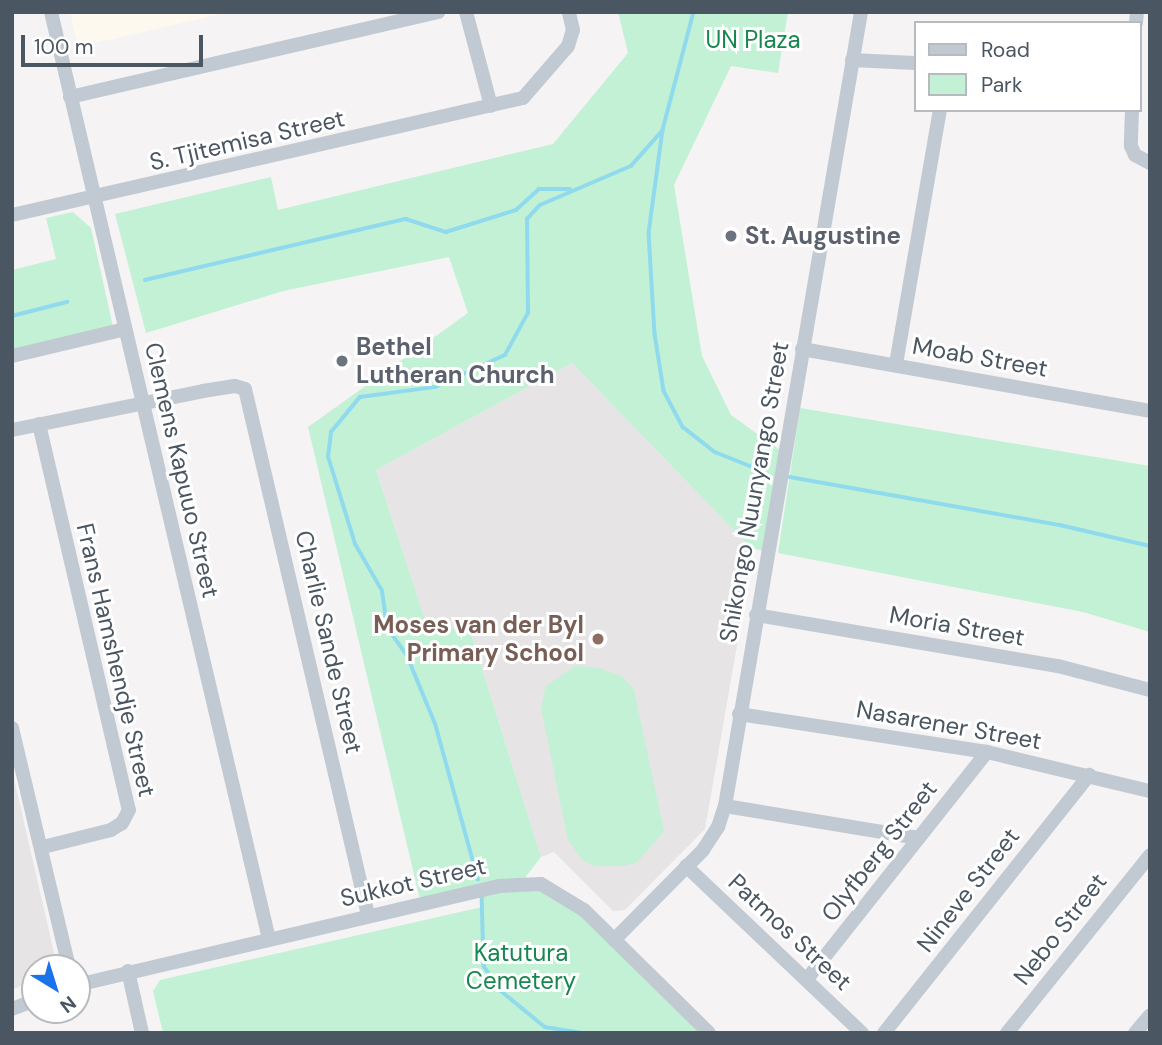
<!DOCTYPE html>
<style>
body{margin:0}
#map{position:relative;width:1162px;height:1045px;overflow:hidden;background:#f5f3f3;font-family:"DM Sans",sans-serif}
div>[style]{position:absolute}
.commercial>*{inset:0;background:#fdf9ef}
.education>*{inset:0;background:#e6e4e5}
.green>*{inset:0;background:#c3f1d5}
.stream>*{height:3.5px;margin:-1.75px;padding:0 1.75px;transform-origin:1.75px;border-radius:1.75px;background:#90daee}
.minor>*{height:14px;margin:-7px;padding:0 7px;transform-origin:7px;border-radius:7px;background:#c1cad2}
.dots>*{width:19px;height:19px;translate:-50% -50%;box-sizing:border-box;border:4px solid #fff;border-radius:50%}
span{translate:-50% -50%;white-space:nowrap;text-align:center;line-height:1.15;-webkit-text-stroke:6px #fff;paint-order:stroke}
.park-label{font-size:24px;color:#17864f}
.street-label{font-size:24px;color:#4a5661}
.worship-label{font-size:24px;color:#5b616d;font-weight:700}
.left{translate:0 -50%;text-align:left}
.education-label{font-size:24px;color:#785e54;font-weight:700}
.right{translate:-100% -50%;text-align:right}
.frame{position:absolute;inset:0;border:14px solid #4a5661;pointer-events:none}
.legend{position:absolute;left:914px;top:21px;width:228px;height:91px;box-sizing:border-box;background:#fff;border:2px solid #b7bbc0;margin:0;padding:9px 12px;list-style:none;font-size:21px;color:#4a5661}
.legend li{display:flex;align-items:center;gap:14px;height:35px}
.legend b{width:35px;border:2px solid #b7bbc0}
.north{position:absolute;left:21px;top:954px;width:70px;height:70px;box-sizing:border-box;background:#fff;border:2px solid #b7bbc0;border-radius:50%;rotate:142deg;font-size:19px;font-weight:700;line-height:28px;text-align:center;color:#4a5661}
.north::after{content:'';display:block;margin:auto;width:24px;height:32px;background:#1a73e8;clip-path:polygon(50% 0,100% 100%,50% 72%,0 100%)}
.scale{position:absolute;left:21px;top:35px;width:182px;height:32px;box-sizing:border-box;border:4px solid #4a5661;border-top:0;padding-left:9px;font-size:21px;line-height:24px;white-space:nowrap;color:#4a5661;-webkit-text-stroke:5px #fff;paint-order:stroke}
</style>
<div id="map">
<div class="commercial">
<div style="clip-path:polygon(70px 12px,229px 12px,78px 47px)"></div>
</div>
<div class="education">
<div style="clip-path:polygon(572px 363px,751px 548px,752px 559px,705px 829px,625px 910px,613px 911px,554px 852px,541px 857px,470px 630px,427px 626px,376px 470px)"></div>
<div style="clip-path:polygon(12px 770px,55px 957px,45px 968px,35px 968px,35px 979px,12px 990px)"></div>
</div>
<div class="green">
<div style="clip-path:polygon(618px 12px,788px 12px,778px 73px,731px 66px,674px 185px,702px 356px,731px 415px,784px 453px,769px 552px,751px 548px,572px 363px,376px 470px,427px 626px,470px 630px,541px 857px,521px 883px,558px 891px,709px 1033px,163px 1033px,153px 991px,160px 980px,482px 907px,482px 893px,421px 904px,308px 427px,468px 313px,449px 257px,283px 291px,146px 333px,115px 214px,271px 177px,278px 210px,553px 144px,628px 53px)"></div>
<div style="clip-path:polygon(73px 212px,91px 228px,114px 331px,12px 356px,12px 270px,56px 259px,46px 218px)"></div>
<div style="clip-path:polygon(800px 408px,1150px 466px,1150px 632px,1083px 612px,778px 553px)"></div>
<div style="clip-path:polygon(575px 666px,599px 668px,623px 677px,634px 690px,664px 831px,637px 862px,625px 866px,595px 866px,582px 860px,568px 840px,541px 708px,546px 686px)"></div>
</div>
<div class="stream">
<div style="left:694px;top:12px;width:122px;rotate:104.7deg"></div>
<div style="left:663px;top:130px;width:104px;rotate:97.7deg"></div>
<div style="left:649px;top:233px;width:101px;rotate:86.6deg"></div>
<div style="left:655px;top:334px;width:58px;rotate:81deg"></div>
<div style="left:664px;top:391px;width:41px;rotate:62.2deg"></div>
<div style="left:683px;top:427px;width:41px;rotate:38deg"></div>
<div style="left:715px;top:452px;width:48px;rotate:21.8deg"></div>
<div style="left:145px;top:280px;width:268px;rotate:-13.2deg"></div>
<div style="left:406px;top:219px;width:42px;rotate:18deg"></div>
<div style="left:446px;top:232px;width:73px;rotate:-17.4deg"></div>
<div style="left:516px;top:210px;width:31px;rotate:-42deg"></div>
<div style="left:539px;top:189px;width:31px"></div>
<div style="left:12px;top:316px;width:57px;rotate:-14.3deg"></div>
<div style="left:790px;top:477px;width:274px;rotate:10.1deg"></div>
<div style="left:1060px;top:525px;width:92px;rotate:13.1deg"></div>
<div style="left:478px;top:880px;width:162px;rotate:-105.4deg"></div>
<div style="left:435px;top:724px;width:74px;rotate:-112.4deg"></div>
<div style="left:407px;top:656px;width:35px;rotate:-125deg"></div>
<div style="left:387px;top:627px;width:36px;rotate:-98deg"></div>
<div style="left:382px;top:591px;width:54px;rotate:-119.9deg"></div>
<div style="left:355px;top:544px;width:91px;rotate:-107.2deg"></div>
<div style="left:328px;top:457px;width:25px;rotate:-83deg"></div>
<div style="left:331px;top:432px;width:45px;rotate:-50.4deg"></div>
<div style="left:360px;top:397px;width:76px;rotate:-7.6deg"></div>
<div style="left:435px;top:387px;width:77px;rotate:-24.6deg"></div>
<div style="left:505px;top:355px;width:48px;rotate:-61.3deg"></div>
<div style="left:528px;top:313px;width:94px;rotate:-90.6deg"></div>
<div style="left:527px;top:219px;width:19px;rotate:-47deg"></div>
<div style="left:540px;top:205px;width:99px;rotate:-23.2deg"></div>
<div style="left:631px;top:166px;width:48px;rotate:-48.4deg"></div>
<div style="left:482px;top:893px;width:73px;rotate:88.4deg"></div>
<div style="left:484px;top:966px;width:29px;rotate:56deg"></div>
<div style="left:500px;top:990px;width:58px;rotate:39.4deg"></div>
<div style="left:545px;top:1027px;width:39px;rotate:9deg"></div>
</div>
<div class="minor">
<div style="left:51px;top:12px;width:952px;rotate:76.77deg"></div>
<div style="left:466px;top:12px;width:97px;rotate:75.1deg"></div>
<div style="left:1136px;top:23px;width:11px;rotate:-85deg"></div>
<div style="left:852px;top:60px;width:63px;rotate:2.7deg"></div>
<div style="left:70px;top:97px;width:378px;rotate:-13deg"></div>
<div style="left:1132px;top:110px;width:36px;rotate:92deg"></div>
<div style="left:1131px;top:146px;width:10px;rotate:66deg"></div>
<div style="left:1135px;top:155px;width:17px;rotate:28deg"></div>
<div style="left:12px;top:215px;width:524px;rotate:-12.9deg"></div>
<div style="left:523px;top:98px;width:69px;rotate:-49.1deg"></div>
<div style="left:568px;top:46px;width:17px;rotate:-73deg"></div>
<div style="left:573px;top:30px;width:18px;rotate:-103deg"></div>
<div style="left:802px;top:349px;width:353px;rotate:10.1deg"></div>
<div style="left:12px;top:356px;width:116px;rotate:-13.4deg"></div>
<div style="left:896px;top:364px;width:258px;rotate:-80.2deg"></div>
<div style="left:39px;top:424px;width:396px;rotate:76.9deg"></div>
<div style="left:129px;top:810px;width:15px;rotate:118deg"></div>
<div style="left:122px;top:823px;width:13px;rotate:148deg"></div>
<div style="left:111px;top:830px;width:70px;rotate:166deg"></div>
<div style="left:12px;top:430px;width:195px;rotate:-11.5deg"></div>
<div style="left:203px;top:391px;width:32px;rotate:-9deg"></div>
<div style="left:235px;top:386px;width:10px;rotate:17deg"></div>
<div style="left:245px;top:389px;width:540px;rotate:76.84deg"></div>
<div style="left:756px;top:615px;width:306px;rotate:9.6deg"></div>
<div style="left:1058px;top:666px;width:95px;rotate:14.6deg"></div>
<div style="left:739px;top:714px;width:251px;rotate:8.7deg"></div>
<div style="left:987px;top:752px;width:168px;rotate:13.5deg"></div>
<div style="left:12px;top:728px;width:247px;rotate:76.6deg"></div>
<div style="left:725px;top:806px;width:196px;rotate:9.4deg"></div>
<div style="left:686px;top:866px;width:243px;rotate:43.5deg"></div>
<div style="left:614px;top:940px;width:127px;rotate:-45.3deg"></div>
<div style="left:703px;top:850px;width:27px;rotate:-57deg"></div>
<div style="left:718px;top:827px;width:22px;rotate:-72deg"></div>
<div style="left:725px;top:806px;width:806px;rotate:-80.28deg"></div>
<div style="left:128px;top:971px;width:64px;rotate:77.3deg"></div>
<div style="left:807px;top:979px;width:290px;rotate:-51.6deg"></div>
<div style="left:77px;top:985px;width:433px;rotate:-13.2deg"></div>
<div style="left:499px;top:886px;width:42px;rotate:-2.7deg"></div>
<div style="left:541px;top:884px;width:50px;rotate:31.2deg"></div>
<div style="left:584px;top:910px;width:175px;rotate:44.5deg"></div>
<div style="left:12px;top:1009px;width:25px;rotate:-21deg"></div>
<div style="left:884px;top:1033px;width:330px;rotate:-51.5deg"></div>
<div style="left:1007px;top:1033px;width:228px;rotate:-51.2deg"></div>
<div style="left:1135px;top:1033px;width:23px;rotate:-50deg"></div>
</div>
<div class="dots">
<div style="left:731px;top:236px;background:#6b7280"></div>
<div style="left:342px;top:361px;background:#6b7280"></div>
<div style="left:598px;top:639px;background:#8d6e63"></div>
</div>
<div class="park-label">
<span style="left:753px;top:40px">UN Plaza</span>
<span style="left:521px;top:967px">Katutura<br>Cemetery</span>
</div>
<div class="street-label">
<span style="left:247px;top:140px;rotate:-13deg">S. Tjitemisa Street</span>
<span style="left:980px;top:357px;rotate:10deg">Moab Street</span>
<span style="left:182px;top:470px;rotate:77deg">Clemens Kapuuo Street</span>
<span style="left:754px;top:492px;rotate:-80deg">Shikongo Nuunyango Street</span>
<span style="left:957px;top:626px;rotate:10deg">Moria Street</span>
<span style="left:329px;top:642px;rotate:77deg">Charlie Sande Street</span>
<span style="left:116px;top:660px;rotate:77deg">Frans Hamshendje Street</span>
<span style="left:949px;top:725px;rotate:10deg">Nasarener Street</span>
<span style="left:879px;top:851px;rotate:-52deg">Olyfberg Street</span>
<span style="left:413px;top:882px;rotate:-13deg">Sukkot Street</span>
<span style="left:968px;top:890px;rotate:-52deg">Nineve Street</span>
<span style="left:1060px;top:929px;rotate:-52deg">Nebo Street</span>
<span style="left:790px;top:932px;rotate:43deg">Patmos Street</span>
</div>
<div class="worship-label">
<span class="left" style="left:745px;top:236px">St. Augustine</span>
<span class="left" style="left:356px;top:361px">Bethel<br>Lutheran Church</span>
</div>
<div class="education-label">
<span class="right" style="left:584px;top:639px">Moses van der Byl<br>Primary School</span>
</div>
<div class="frame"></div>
<ul class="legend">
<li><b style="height:9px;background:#c1cad2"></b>Road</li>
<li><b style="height:19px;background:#c3f1d5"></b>Park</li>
</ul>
<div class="north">N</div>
<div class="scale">100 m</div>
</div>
